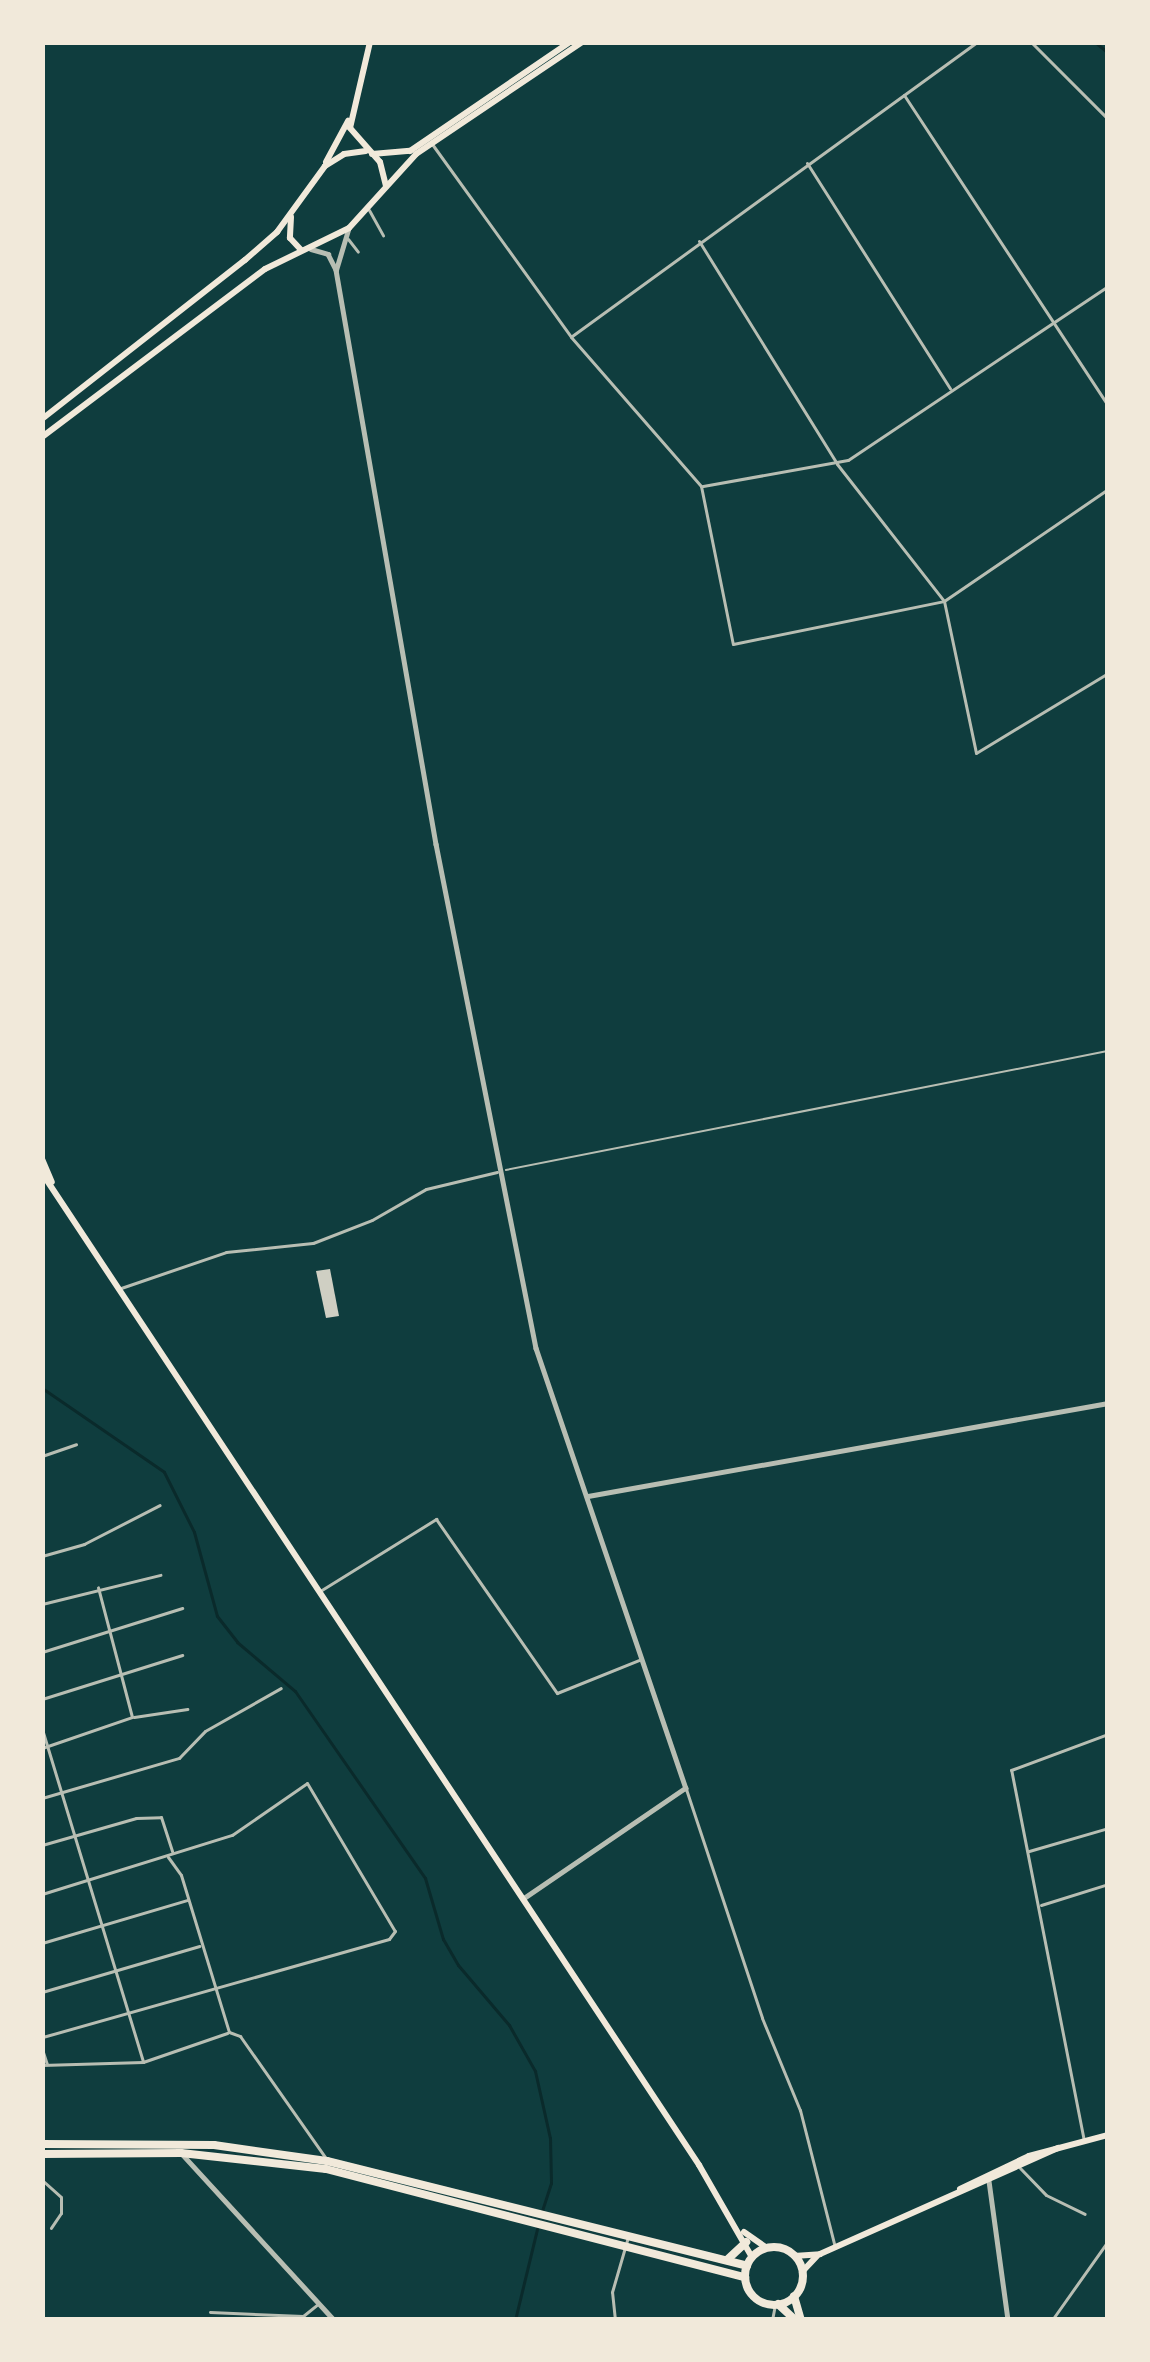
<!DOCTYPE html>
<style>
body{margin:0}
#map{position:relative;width:1150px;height:2362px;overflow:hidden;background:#0f3d3e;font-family:Mulish,sans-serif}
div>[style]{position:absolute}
.stream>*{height:3px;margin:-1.5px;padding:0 1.5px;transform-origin:1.5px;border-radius:1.5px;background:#0a2a2b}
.building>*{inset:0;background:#cfcfc3}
.service>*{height:1.5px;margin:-0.75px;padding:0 0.75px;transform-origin:0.75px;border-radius:0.75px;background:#b8beb3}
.minor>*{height:3px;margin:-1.5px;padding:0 1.5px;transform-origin:1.5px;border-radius:1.5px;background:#b8beb3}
.tertiary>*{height:4.5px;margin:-2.25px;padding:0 2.25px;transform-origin:2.25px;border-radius:2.25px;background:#b8beb3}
.primary>*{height:6px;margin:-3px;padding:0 3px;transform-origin:3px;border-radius:3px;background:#f1e9da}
.trunk>*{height:8px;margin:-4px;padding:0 4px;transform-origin:4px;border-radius:4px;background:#f1e9da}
.trunk>.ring{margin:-4px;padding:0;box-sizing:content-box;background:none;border:8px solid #f1e9da;border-radius:50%}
span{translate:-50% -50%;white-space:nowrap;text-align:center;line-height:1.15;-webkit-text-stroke:12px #f1e9da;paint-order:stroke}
.frame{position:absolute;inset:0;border:45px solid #f1e9da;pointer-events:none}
</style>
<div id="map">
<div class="stream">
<div style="left:1095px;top:42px;width:17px;rotate:40deg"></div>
<div style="left:42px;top:1388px;width:148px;rotate:34.5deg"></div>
<div style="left:164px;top:1472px;width:67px;rotate:63.4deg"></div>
<div style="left:194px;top:1532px;width:87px;rotate:74.7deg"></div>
<div style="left:217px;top:1616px;width:33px;rotate:52deg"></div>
<div style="left:237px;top:1642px;width:76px;rotate:40.2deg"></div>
<div style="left:295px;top:1691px;width:228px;rotate:55.2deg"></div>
<div style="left:425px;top:1878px;width:64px;rotate:73.6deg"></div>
<div style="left:443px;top:1939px;width:30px;rotate:60deg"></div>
<div style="left:458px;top:1965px;width:79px;rotate:49.6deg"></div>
<div style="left:509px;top:2025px;width:53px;rotate:60.5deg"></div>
<div style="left:535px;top:2071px;width:69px;rotate:77.4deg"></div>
<div style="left:550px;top:2138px;width:45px;rotate:88.7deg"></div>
<div style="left:551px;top:2183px;width:33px;rotate:108deg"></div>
<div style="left:515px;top:2320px;width:94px;rotate:-76.4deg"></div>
</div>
<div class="building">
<div style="clip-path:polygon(330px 1269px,339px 1316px,326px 1318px,316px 1271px)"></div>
</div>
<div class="service">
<div style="left:506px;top:1170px;width:614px;rotate:-11.18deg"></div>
</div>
<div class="minor">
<div style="left:1031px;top:42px;width:109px;rotate:45deg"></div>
<div style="left:904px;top:95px;width:372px;rotate:56.7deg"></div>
<div style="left:432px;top:144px;width:238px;rotate:54.2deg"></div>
<div style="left:571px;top:337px;width:198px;rotate:48.9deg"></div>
<div style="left:701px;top:486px;width:161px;rotate:78.6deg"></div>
<div style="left:733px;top:644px;width:215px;rotate:-11.5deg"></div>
<div style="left:944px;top:601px;width:199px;rotate:-34.3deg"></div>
<div style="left:807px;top:163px;width:267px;rotate:57.6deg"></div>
<div style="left:369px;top:210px;width:29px;rotate:61deg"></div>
<div style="left:348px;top:239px;width:16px;rotate:52deg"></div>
<div style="left:699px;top:241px;width:262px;rotate:58.2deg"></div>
<div style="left:837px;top:464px;width:174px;rotate:52deg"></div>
<div style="left:944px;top:601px;width:155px;rotate:78.1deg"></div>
<div style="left:976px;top:753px;width:154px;rotate:-31.2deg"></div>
<div style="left:572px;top:336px;width:500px;rotate:-35.98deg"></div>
<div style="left:703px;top:486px;width:147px;rotate:-10.2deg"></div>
<div style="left:848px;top:460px;width:313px;rotate:-33.8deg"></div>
<div style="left:121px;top:1288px;width:111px;rotate:-18.9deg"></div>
<div style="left:226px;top:1252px;width:87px;rotate:-5.9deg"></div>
<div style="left:313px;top:1243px;width:63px;rotate:-21.3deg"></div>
<div style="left:372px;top:1220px;width:62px;rotate:-29.9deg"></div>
<div style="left:426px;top:1189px;width:73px;rotate:-13.5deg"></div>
<div style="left:42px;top:1456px;width:36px;rotate:-19deg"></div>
<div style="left:42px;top:1461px;width:1px"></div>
<div style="left:42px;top:1556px;width:44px;rotate:-15.9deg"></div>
<div style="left:84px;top:1544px;width:85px;rotate:-27.2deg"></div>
<div style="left:320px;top:1591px;width:137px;rotate:-31.8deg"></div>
<div style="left:436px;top:1519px;width:212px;rotate:55.2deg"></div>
<div style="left:557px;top:1693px;width:88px;rotate:-21.9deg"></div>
<div style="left:42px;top:1604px;width:122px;rotate:-13.8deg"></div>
<div style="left:42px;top:1652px;width:147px;rotate:-17.4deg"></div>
<div style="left:1108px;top:1689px;width:26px;rotate:90deg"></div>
<div style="left:42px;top:1699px;width:147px;rotate:-17.4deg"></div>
<div style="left:134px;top:1717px;width:54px;rotate:-8.6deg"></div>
<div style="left:42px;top:1729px;width:348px;rotate:73.1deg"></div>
<div style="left:42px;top:1748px;width:95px;rotate:-19deg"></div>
<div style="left:132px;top:1717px;width:134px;rotate:-104.7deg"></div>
<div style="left:686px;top:1789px;width:241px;rotate:71.6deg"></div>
<div style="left:762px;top:2018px;width:100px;rotate:67.6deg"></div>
<div style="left:800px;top:2110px;width:141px;rotate:75.7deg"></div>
<div style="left:42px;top:1798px;width:143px;rotate:-16.3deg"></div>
<div style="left:179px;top:1758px;width:37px;rotate:-46deg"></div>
<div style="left:205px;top:1731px;width:87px;rotate:-29.5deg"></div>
<div style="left:42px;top:1845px;width:98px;rotate:-16deg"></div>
<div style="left:136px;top:1818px;width:25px;rotate:-2deg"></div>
<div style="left:161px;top:1817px;width:36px;rotate:72deg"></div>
<div style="left:1029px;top:1851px;width:82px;rotate:-16.2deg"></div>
<div style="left:168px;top:1857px;width:22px;rotate:54deg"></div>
<div style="left:181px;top:1875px;width:164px;rotate:73deg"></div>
<div style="left:229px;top:2032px;width:12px;rotate:20deg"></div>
<div style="left:240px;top:2036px;width:151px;rotate:54.9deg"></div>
<div style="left:42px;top:1894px;width:199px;rotate:-17.3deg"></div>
<div style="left:232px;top:1835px;width:91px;rotate:-34.7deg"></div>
<div style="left:307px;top:1783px;width:172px;rotate:59.3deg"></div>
<div style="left:395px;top:1931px;width:10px;rotate:127deg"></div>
<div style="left:389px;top:1939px;width:361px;rotate:164.2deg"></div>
<div style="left:1041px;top:1905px;width:70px;rotate:-17.4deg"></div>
<div style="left:42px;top:1943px;width:151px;rotate:-16.5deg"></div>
<div style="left:42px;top:1992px;width:164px;rotate:-16.3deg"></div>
<div style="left:42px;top:2049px;width:16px;rotate:72deg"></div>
<div style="left:42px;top:2065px;width:101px;rotate:-1.7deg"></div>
<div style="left:143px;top:2062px;width:89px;rotate:-19deg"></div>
<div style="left:1084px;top:2141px;width:378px;rotate:-101.1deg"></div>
<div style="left:1011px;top:1770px;width:103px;rotate:-20.4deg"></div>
<div style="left:1020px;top:2168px;width:37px;rotate:46deg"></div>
<div style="left:1046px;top:2195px;width:43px;rotate:26deg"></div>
<div style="left:42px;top:2180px;width:25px;rotate:42deg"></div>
<div style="left:61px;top:2197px;width:16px;rotate:90deg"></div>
<div style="left:61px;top:2213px;width:18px;rotate:124deg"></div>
<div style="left:210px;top:2312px;width:93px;rotate:2.5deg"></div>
<div style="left:303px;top:2316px;width:19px;rotate:-39deg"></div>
<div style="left:615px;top:2320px;width:28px;rotate:-96deg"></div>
<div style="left:612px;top:2292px;width:57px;rotate:-73.8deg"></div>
<div style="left:772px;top:2320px;width:15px;rotate:-79deg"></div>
<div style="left:1052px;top:2320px;width:97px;rotate:-54.7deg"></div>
</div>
<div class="tertiary">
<div style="left:311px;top:249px;width:18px;rotate:16deg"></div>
<div style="left:328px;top:254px;width:18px;rotate:63deg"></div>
<div style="left:336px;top:270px;width:583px;rotate:80.12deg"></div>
<div style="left:436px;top:844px;width:514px;rotate:78.78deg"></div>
<div style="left:536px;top:1348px;width:465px;rotate:71.2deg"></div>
<div style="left:686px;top:1788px;width:197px;rotate:145.7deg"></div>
<div style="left:336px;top:270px;width:42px;rotate:-73.3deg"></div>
<div style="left:588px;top:1496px;width:528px;rotate:-10.14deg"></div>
<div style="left:183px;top:2155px;width:224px;rotate:47.5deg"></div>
<div style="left:989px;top:2181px;width:140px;rotate:82.2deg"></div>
</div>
<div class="primary">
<div style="left:370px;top:42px;width:88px;rotate:103.1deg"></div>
<div style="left:350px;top:128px;width:45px;rotate:48.6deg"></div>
<div style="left:380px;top:162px;width:25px;rotate:76deg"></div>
<div style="left:372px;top:154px;width:38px;rotate:-5deg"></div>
<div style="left:410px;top:151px;width:194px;rotate:-34.3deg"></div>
<div style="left:326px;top:162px;width:47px;rotate:-61.8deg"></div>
<div style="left:291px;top:217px;width:21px;rotate:93deg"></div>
<div style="left:290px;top:238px;width:16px;rotate:47deg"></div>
<div style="left:42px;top:419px;width:258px;rotate:-38.1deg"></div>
<div style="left:245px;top:260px;width:43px;rotate:-41.2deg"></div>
<div style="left:277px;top:232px;width:82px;rotate:-54deg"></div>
<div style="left:325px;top:166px;width:22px;rotate:-32deg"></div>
<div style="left:344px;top:154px;width:22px;rotate:-8deg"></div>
<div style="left:42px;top:437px;width:279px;rotate:-37deg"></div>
<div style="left:265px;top:269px;width:93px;rotate:-26deg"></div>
<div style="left:349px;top:228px;width:100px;rotate:-47.8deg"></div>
<div style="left:416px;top:154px;width:200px;rotate:-34deg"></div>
<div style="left:42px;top:1159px;width:25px;rotate:67deg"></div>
<div style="left:42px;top:1173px;width:1190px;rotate:56.48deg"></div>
<div style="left:699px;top:2165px;width:106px;rotate:60.1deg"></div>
<div style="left:960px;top:2189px;width:76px;rotate:-25.6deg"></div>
<div style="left:1029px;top:2156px;width:82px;rotate:-14.9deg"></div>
<div style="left:744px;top:2232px;width:28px;rotate:35deg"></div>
<div style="left:794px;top:2256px;width:26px;rotate:-4deg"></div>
<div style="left:820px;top:2254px;width:261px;rotate:-24deg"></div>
<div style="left:802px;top:2272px;width:22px;rotate:-47deg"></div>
</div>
<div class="trunk">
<div style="left:42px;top:2144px;width:172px;rotate:0.3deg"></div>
<div style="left:214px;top:2145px;width:114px;rotate:8.1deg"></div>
<div style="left:327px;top:2161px;width:433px;rotate:14deg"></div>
<div style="left:42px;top:2154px;width:139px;rotate:-0.4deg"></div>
<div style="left:181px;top:2153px;width:146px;rotate:6.3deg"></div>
<div style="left:326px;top:2169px;width:433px;rotate:14.5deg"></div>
<div class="ring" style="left:745px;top:2247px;width:50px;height:50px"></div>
<div style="left:728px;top:2259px;width:25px;rotate:-43deg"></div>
<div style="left:794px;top:2296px;width:25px;rotate:74deg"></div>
<div style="left:778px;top:2304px;width:23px;rotate:43deg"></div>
</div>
<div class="frame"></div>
</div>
